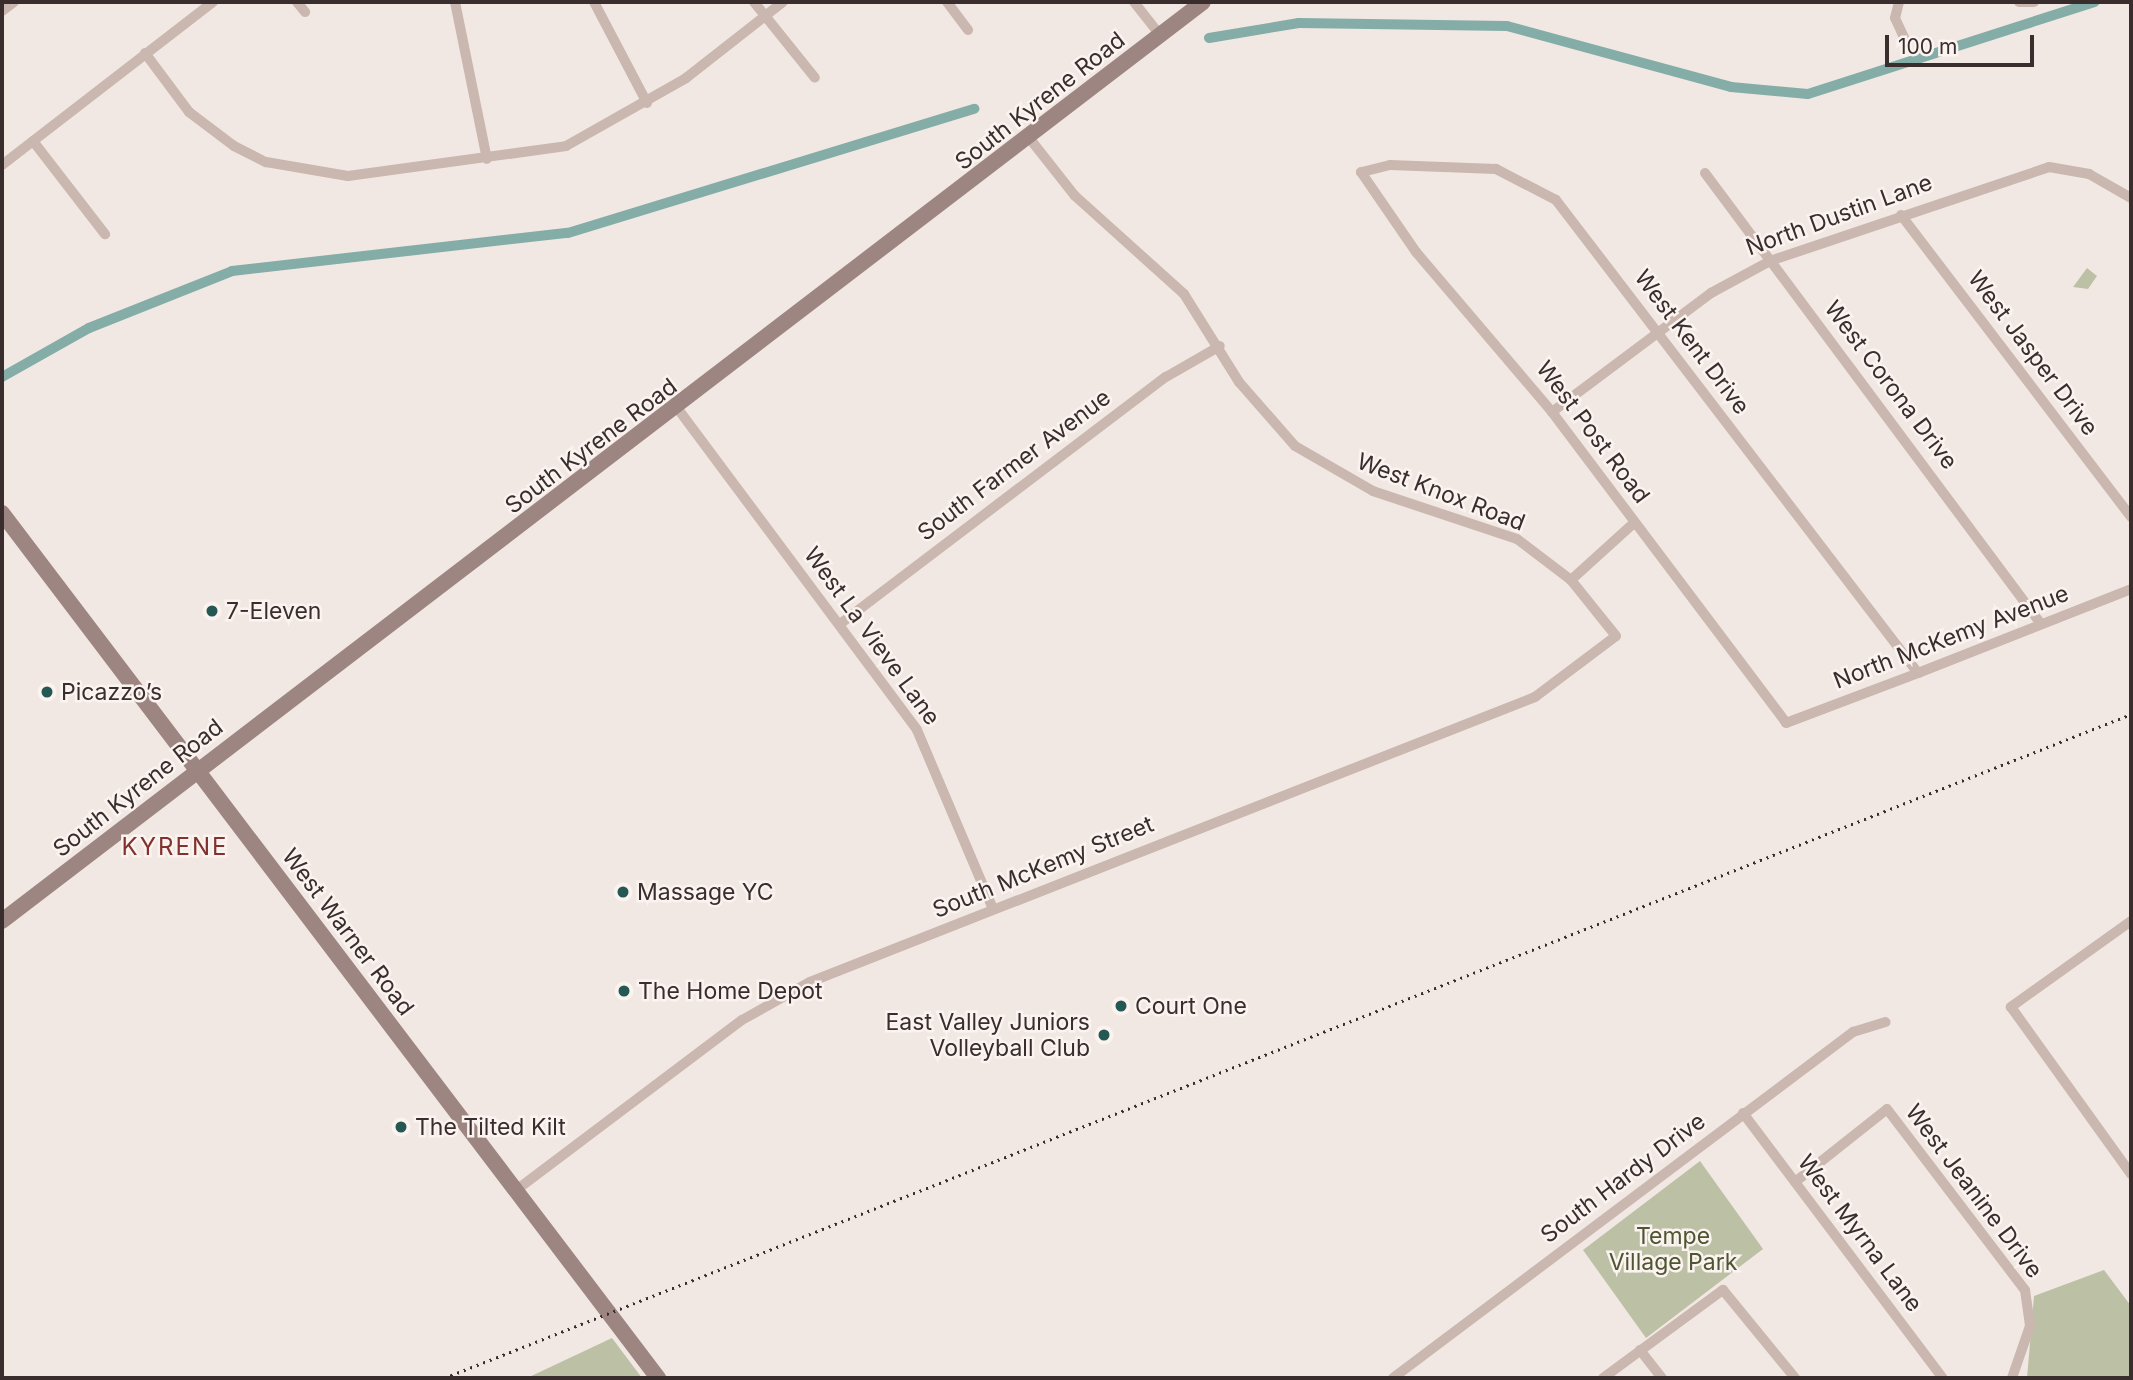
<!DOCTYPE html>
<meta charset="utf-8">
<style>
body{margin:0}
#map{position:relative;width:2133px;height:1380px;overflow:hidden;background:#f2e8e3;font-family:Inter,sans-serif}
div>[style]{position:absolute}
.green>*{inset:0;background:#bcc0a4}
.canal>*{height:10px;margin:-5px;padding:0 5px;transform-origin:5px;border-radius:5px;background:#84ada7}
.minor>*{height:10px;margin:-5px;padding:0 5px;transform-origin:5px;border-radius:5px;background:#cab7af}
.secondary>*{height:16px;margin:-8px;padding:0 8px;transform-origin:8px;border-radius:8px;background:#9d8681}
.rail>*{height:2.5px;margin-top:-1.25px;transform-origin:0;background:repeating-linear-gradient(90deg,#392e2d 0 2px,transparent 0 7px)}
.dots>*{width:19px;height:19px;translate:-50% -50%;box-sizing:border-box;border:4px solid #faf3ef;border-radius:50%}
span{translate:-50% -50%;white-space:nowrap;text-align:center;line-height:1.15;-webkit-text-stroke:5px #faf3ef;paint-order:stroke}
.street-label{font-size:23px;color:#392e2d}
.poi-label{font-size:23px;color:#392e2d}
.left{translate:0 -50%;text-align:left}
.right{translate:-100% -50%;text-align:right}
.park-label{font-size:23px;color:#4f5532}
.neighbourhood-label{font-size:24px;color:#81322d;letter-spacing:2px}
.frame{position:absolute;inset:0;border:4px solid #392e2d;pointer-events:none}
.scale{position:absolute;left:1885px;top:35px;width:149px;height:32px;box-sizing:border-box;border:4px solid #392e2d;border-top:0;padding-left:9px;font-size:21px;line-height:24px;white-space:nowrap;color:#392e2d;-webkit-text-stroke:5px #faf3ef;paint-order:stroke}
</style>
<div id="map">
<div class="green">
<div style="clip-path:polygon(2087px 268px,2097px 276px,2088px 289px,2073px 287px)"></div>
<div style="clip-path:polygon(1700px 1161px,1763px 1249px,1646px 1338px,1583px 1250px)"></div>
<div style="clip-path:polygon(2104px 1270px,2131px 1306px,2131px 1378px,2027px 1378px,2034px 1296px)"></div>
<div style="clip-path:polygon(612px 1338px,642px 1378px,527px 1378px)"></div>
</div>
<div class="canal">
<div style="left:1209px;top:38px;width:91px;rotate:-9.5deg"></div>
<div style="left:1299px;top:23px;width:208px;rotate:0.8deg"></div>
<div style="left:1507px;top:26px;width:232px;rotate:15.2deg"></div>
<div style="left:1731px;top:87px;width:77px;rotate:5.2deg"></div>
<div style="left:1808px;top:94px;width:301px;rotate:-17.8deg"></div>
<div style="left:2px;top:377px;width:100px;rotate:-29.4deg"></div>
<div style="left:89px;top:328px;width:154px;rotate:-21.7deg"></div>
<div style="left:232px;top:271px;width:338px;rotate:-6.5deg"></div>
<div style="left:568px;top:233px;width:425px;rotate:-17deg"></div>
</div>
<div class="minor">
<div style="left:297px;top:2px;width:13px;rotate:51deg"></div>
<div style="left:455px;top:2px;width:160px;rotate:78.5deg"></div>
<div style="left:594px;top:2px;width:114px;rotate:62.3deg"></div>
<div style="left:754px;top:2px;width:97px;rotate:51.2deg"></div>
<div style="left:947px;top:2px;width:35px;rotate:53deg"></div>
<div style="left:1134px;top:2px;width:42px;rotate:51.8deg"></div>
<div style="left:1899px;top:2px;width:16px;rotate:104deg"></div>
<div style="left:1895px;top:18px;width:26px;rotate:65deg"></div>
<div style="left:2019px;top:2px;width:15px"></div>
<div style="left:2px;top:11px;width:15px;rotate:-37deg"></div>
<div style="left:145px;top:53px;width:74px;rotate:53.3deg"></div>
<div style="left:189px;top:112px;width:56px;rotate:37.1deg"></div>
<div style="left:234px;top:146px;width:36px;rotate:27deg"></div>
<div style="left:266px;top:162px;width:83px;rotate:9.7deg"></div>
<div style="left:348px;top:176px;width:220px;rotate:-7.8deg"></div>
<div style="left:566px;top:146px;width:138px;rotate:-29.5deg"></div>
<div style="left:686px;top:78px;width:123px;rotate:-38.1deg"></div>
<div style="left:33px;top:141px;width:118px;rotate:52.3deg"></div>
<div style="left:2px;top:165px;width:267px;rotate:-37.7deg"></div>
<div style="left:1705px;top:173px;width:562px;rotate:53.31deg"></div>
<div style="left:1901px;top:215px;width:380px;rotate:52.7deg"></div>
<div style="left:678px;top:409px;width:400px;rotate:53.3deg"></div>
<div style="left:917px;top:730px;width:194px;rotate:67deg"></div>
<div style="left:1552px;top:412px;width:199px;rotate:-36.8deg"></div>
<div style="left:1711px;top:293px;width:67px;rotate:-28.5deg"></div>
<div style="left:1770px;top:261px;width:294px;rotate:-18.6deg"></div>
<div style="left:2049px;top:167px;width:41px;rotate:9.9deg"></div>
<div style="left:2089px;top:174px;width:48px;rotate:29.7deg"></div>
<div style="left:1571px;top:580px;width:86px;rotate:-42.2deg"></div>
<div style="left:840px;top:624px;width:409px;rotate:-37.2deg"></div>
<div style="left:1166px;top:377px;width:62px;rotate:-29.9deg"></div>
<div style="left:1918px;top:673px;width:596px;rotate:-127.43deg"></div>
<div style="left:1556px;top:200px;width:68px;rotate:-152.7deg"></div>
<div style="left:1496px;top:169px;width:106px;rotate:-177.8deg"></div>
<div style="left:1390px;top:165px;width:30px;rotate:166deg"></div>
<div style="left:1361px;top:172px;width:97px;rotate:55.5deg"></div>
<div style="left:1416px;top:252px;width:210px;rotate:49.6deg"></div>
<div style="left:1552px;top:412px;width:389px;rotate:53deg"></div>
<div style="left:1786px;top:723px;width:141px;rotate:-20.7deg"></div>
<div style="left:1918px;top:673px;width:229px;rotate:-21.5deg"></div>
<div style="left:2131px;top:921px;width:148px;rotate:144.4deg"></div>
<div style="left:2011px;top:1007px;width:206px;rotate:54.3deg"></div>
<div style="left:1743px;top:1113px;width:332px;rotate:53deg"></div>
<div style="left:1795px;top:1182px;width:117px;rotate:-38.4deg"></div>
<div style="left:1887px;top:1109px;width:228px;rotate:52.7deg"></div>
<div style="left:2025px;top:1290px;width:36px;rotate:82deg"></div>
<div style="left:2030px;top:1326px;width:55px;rotate:109.1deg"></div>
<div style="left:515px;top:1191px;width:284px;rotate:-37deg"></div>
<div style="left:742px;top:1020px;width:78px;rotate:-29.2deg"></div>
<div style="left:810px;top:982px;width:779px;rotate:-21.46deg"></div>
<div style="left:1535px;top:697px;width:101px;rotate:-37deg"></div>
<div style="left:1616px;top:636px;width:72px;rotate:-128.8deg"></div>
<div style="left:1571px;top:580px;width:68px;rotate:-142.8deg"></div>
<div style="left:1517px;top:539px;width:152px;rotate:-161.6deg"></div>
<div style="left:1373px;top:491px;width:90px;rotate:-150deg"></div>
<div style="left:1295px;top:446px;width:85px;rotate:-131.2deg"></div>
<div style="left:1239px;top:382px;width:104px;rotate:-122deg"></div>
<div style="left:1184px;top:294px;width:147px;rotate:-138deg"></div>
<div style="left:1075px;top:196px;width:73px;rotate:-128.3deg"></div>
<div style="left:1640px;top:1350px;width:36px;rotate:52deg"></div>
<div style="left:1393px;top:1378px;width:576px;rotate:-36.95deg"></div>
<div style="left:1853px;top:1032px;width:34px;rotate:-17deg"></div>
<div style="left:1603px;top:1378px;width:149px;rotate:-36.3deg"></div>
<div style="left:1723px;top:1290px;width:114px;rotate:50.7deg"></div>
</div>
<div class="secondary">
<div style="left:2px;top:513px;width:1086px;rotate:52.82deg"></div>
<div style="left:2px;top:921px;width:1512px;rotate:-37.42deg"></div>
</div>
<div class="rail">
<div style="left:444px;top:1378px;width:1813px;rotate:-21.48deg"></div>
</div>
<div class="dots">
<div style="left:212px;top:611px;background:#255852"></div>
<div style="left:47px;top:692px;background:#255852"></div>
<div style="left:623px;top:892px;background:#255852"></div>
<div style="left:624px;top:991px;background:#255852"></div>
<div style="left:1121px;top:1006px;background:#255852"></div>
<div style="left:1104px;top:1035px;background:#255852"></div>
<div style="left:401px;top:1127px;background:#255852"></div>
</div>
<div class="street-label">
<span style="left:1040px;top:101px;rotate:-38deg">South Kyrene Road</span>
<span style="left:1839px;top:215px;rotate:-20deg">North Dustin Lane</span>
<span style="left:1692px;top:342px;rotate:53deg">West Kent Drive</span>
<span style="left:2033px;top:353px;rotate:53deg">West Jasper Drive</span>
<span style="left:1891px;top:385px;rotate:53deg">West Corona Drive</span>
<span style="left:1593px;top:432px;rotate:53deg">West Post Road</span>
<span style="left:591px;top:446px;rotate:-37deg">South Kyrene Road</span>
<span style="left:1014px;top:465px;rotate:-37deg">South Farmer Avenue</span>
<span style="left:1441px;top:492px;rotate:21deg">West Knox Road</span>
<span style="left:872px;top:636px;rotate:54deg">West La Vieve Lane</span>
<span style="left:1951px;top:637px;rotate:-21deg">North McKemy Avenue</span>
<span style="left:138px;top:788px;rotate:-38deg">South Kyrene Road</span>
<span style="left:1043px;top:867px;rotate:-22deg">South McKemy Street</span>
<span style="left:348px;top:932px;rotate:53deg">West Warner Road</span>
<span style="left:1623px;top:1178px;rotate:-37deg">South Hardy Drive</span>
<span style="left:1974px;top:1191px;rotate:53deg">West Jeanine Drive</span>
<span style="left:1860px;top:1233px;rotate:53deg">West Myrna Lane</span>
</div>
<div class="poi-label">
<span class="left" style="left:226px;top:611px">7-Eleven</span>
<span class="left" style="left:61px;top:692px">Picazzo’s</span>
<span class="left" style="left:637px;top:892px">Massage YC</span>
<span class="left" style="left:638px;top:991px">The Home Depot</span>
<span class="left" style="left:1135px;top:1006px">Court One</span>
<span class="right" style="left:1090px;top:1035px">East Valley Juniors<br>Volleyball Club</span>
<span class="left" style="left:415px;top:1127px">The Tilted Kilt</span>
</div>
<div class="park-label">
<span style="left:1673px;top:1249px">Tempe<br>Village Park</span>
</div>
<div class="neighbourhood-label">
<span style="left:175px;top:847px">KYRENE</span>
</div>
<div class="frame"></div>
<div class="scale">100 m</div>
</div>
